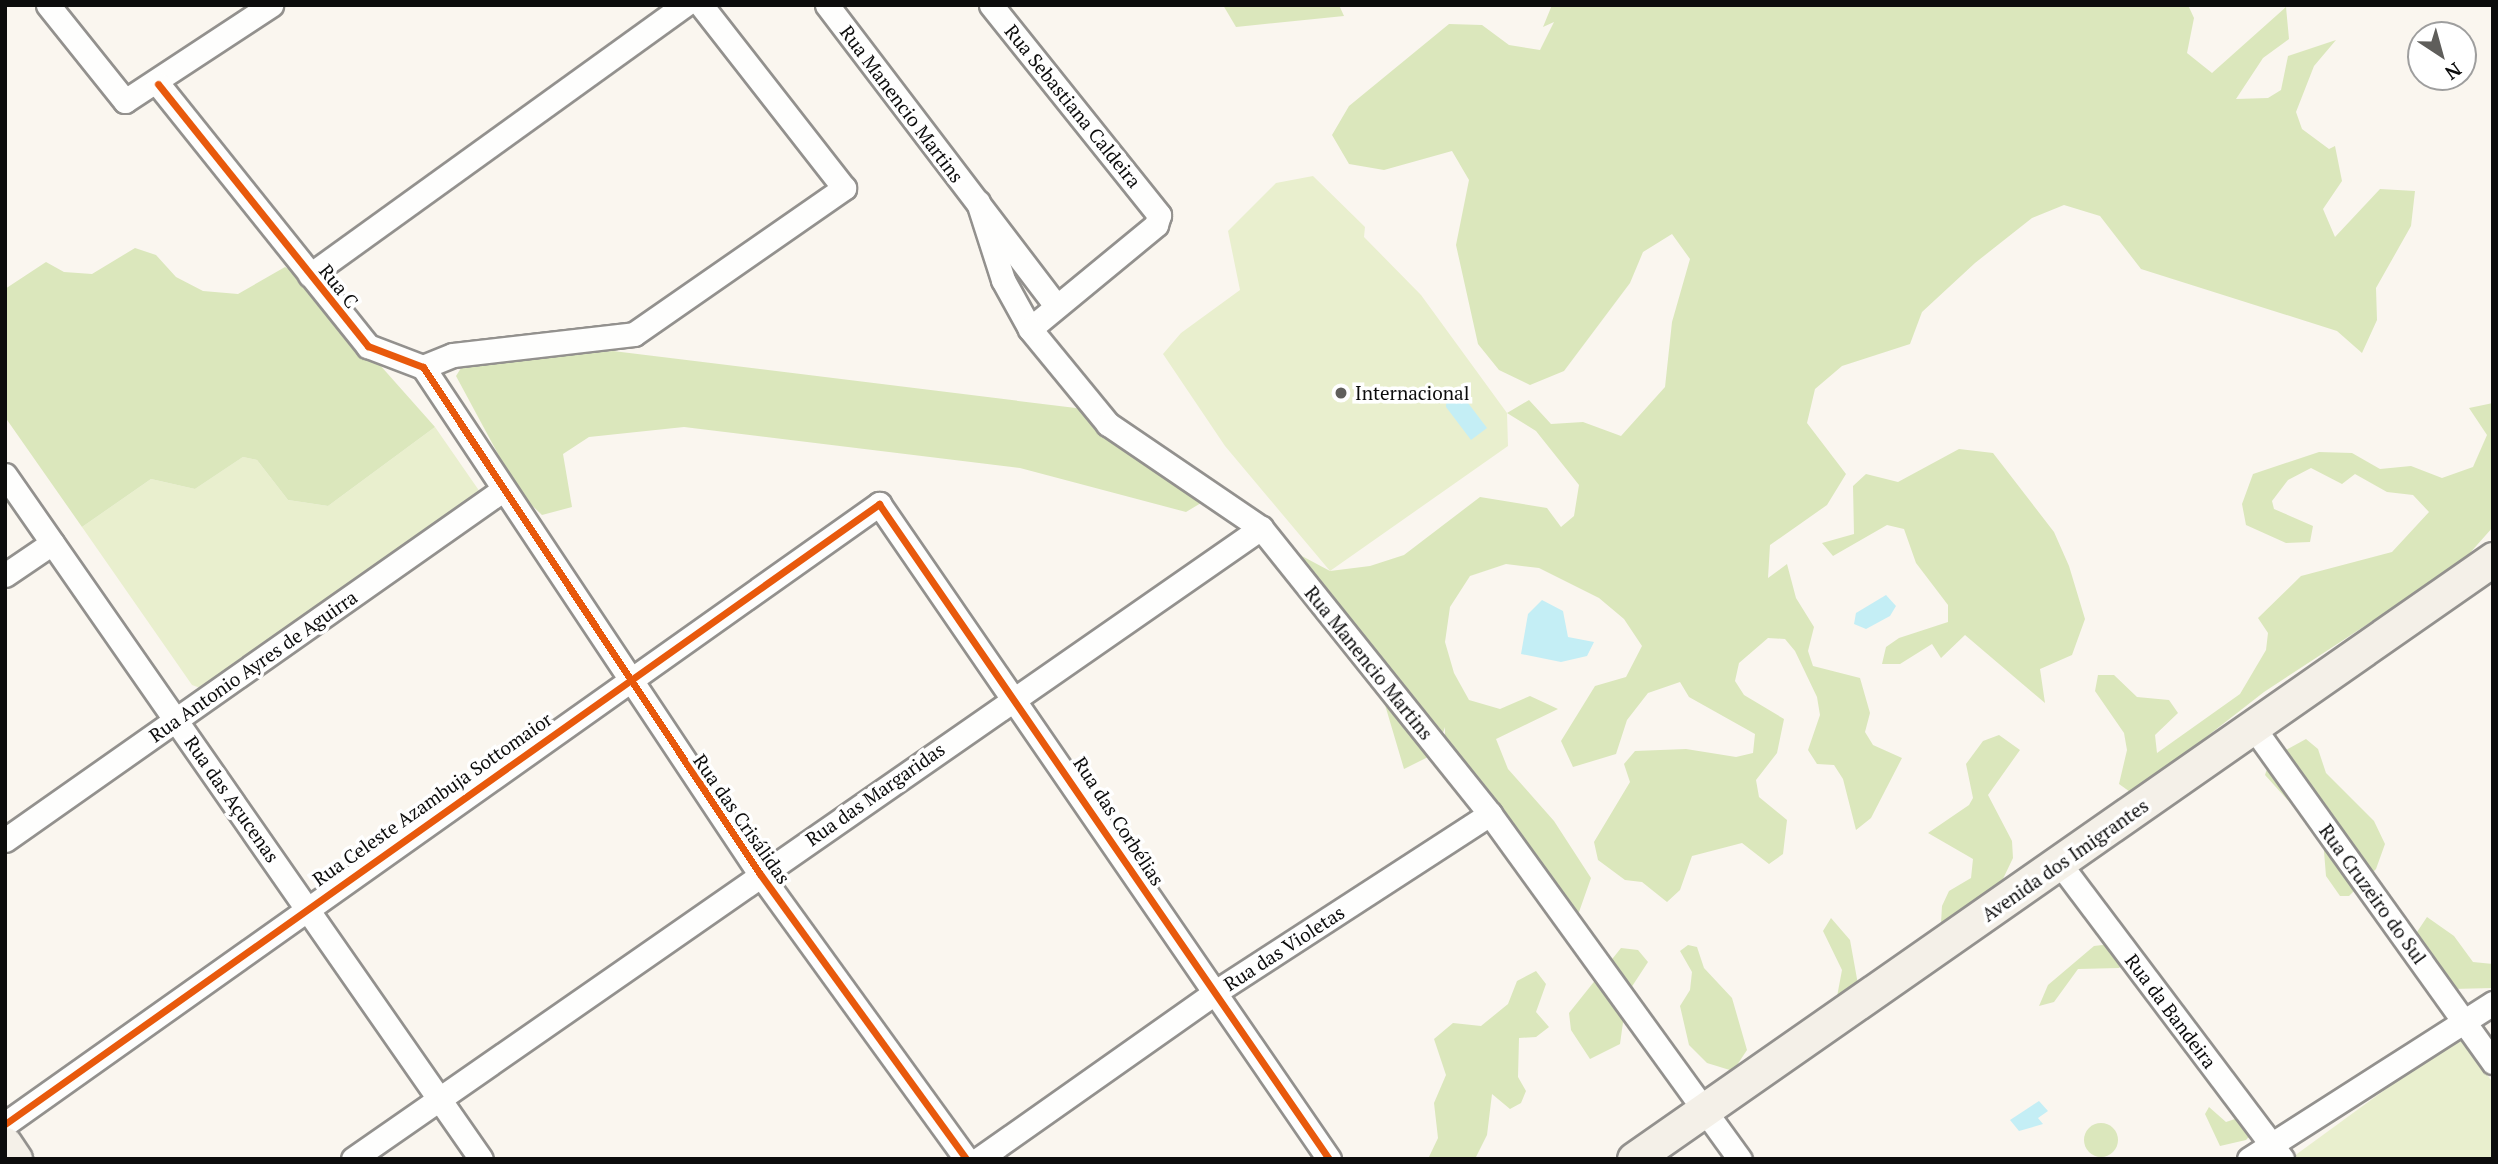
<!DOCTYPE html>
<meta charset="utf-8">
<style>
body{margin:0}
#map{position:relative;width:2498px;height:1164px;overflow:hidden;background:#faf6ef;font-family:"PT Serif",serif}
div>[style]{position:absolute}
.green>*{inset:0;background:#e9efce}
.forest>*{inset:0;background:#dbe7bc}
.round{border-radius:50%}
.water>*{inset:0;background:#c4eef5}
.roads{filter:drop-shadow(2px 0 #93918e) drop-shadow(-2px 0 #93918e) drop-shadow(0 2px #93918e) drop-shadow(0 -2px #93918e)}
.street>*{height:23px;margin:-11.5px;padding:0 11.5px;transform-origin:11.5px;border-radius:11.5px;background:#fefefd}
.secondary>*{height:33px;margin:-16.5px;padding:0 16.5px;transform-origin:16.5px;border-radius:16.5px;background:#f4f0e8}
.cycleway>*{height:7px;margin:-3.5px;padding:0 3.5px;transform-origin:3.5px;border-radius:3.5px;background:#e8590c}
.dots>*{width:19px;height:19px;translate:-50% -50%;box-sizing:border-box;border:4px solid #fff;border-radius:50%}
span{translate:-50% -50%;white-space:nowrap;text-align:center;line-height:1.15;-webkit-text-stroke:7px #fff;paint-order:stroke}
.street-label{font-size:19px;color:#0c0c0c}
.poi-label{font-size:19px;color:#0c0c0c}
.left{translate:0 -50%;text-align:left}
.frame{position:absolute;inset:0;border:7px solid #0c0c0c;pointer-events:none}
.north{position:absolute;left:2407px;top:21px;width:70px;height:70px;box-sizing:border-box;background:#fff;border:2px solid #9e9e9e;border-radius:50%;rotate:144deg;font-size:19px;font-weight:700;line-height:28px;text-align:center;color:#0c0c0c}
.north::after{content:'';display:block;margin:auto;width:24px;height:32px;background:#5f5e5b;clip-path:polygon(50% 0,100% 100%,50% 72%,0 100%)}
</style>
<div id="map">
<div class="green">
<div style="clip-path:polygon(1313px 176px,1365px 227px,1364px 237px,1421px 295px,1507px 413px,1508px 446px,1330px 571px,1225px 446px,1163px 354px,1181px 333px,1240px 290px,1228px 231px,1276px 183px)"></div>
<div style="clip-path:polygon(435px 427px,480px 492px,203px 689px,192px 685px,82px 527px,151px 479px,195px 489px,243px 457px,257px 460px,288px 500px,328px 506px)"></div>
<div style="clip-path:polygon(2460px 1035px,2493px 1083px,2493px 1159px,2290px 1159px)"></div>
</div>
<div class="forest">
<div style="clip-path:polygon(1223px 5px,1339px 5px,1344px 16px,1236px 27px)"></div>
<div style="clip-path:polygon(1552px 5px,2188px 5px,2194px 18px,2187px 53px,2212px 73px,2286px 7px,2289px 39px,2263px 58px,2236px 99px,2268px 98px,2281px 90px,2288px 56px,2336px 40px,2314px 66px,2296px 112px,2302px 129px,2329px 149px,2335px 146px,2342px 181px,2323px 209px,2335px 237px,2380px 189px,2415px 191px,2411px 226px,2376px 288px,2377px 320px,2362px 353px,2337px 331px,2141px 269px,2100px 216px,2064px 205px,2032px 218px,1975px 263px,1922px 312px,1910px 344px,1842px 366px,1815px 389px,1807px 423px,1846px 474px,1827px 505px,1770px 545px,1768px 578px,1787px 564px,1796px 598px,1814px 627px,1808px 651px,1813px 666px,1860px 678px,1870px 713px,1865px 732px,1873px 745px,1902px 758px,1871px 818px,1856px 830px,1843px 779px,1834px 765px,1817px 764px,1808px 750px,1820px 715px,1817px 697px,1795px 651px,1785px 639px,1768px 638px,1739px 663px,1735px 681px,1744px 695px,1784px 719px,1777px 753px,1756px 780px,1759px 797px,1787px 820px,1783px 854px,1769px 864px,1742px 843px,1692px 856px,1680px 890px,1667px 902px,1642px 882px,1625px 880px,1598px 860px,1594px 842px,1630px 782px,1624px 764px,1635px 751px,1686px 749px,1736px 757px,1753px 753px,1755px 734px,1689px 697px,1680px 682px,1648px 693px,1627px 720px,1616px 754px,1573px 767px,1561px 741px,1595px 686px,1626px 677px,1642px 646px,1624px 619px,1599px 598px,1539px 568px,1506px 564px,1470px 576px,1450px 607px,1445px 642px,1454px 673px,1469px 700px,1500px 709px,1530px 696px,1558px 709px,1496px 739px,1508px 769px,1554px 821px,1591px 878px,1579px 912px,1546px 904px,1486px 814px,1459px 795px,1445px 765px,1445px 727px,1436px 753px,1404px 769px,1375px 671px,1332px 621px,1326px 590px,1268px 558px,1300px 555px,1330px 571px,1370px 566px,1404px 555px,1480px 497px,1547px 508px,1561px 527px,1574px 516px,1579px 485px,1536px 431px,1507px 413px,1529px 400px,1551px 424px,1583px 422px,1621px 436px,1665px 387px,1672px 322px,1690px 259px,1672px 234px,1643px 252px,1630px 283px,1564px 371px,1530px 385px,1499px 370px,1478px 344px,1456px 245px,1469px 180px,1452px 151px,1384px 170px,1349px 164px,1332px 135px,1349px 106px,1449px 24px,1482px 25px,1509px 45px,1540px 50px,1554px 22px,1543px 27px)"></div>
<div style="clip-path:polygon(135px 248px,156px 255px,176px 277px,203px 291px,238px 294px,285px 267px,300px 275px,435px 427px,328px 506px,288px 500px,257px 460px,243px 457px,195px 489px,151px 479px,82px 527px,5px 417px,5px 289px,46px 262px,64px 272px,92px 274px)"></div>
<div style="clip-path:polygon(613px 351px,1084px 409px,1190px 484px,1201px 503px,1186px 512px,1020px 468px,684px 427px,589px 437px,563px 454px,572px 507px,542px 515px,519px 493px,456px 376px,466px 360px)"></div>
<div style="clip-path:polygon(2493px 403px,2493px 527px,2461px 563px,2264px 692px,2133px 794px,2119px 784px,2127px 750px,2124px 733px,2095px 691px,2098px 675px,2114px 675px,2137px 697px,2169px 700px,2178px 713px,2155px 735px,2157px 753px,2240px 694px,2266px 650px,2268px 633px,2258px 618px,2301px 576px,2392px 552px,2429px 512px,2413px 495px,2387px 492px,2355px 474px,2342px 484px,2311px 468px,2288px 480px,2272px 501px,2274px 509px,2313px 526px,2310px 542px,2286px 543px,2246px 525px,2242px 504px,2253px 474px,2319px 452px,2352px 453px,2380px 469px,2411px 466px,2442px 478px,2473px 467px,2487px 435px,2469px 408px)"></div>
<div style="clip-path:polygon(1959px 449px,1993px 453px,2054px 532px,2069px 566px,2085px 619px,2072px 655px,2040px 669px,2045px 703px,1965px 635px,1941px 658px,1932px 644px,1900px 664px,1882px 664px,1886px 647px,1899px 638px,1948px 622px,1948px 605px,1916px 563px,1904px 529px,1887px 525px,1833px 556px,1822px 543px,1854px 534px,1853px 486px,1866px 474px,1898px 482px)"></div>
<div style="clip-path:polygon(1999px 735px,2020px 750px,1988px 795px,2012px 841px,2013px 858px,2001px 883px,1948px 930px,1941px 923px,1942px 906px,1949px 891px,1971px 878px,1973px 859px,1928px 833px,1969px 805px,1973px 798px,1966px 764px,1983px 741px)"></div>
<div style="clip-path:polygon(2306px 739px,2318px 749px,2326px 773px,2374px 821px,2385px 844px,2376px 869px,2349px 896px,2340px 896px,2326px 876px,2323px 839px,2265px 775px,2270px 759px)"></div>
<div style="clip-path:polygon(2427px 917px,2454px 936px,2473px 962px,2493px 964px,2493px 988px,2452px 989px,2417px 932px)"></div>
<div style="clip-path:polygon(1831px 918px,1850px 940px,1859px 990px,1836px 1002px,1842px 970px,1823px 931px)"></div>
<div style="clip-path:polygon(2111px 944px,2125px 962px,2119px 968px,2078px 969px,2054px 1002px,2039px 1006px,2048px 985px,2094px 946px)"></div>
<div style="clip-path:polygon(1688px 945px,1697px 947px,1704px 968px,1732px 998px,1747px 1050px,1733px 1071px,1707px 1063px,1689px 1045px,1680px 1006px,1690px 990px,1692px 972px,1680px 951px)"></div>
<div style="clip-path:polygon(1621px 948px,1638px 950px,1648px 962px,1627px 994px,1620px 1044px,1590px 1059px,1571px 1030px,1569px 1013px)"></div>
<div style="clip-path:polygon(1536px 971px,1546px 984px,1536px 1012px,1549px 1027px,1536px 1037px,1519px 1038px,1518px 1077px,1526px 1091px,1521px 1103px,1510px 1109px,1492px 1094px,1487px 1135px,1475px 1159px,1428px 1159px,1438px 1138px,1434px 1103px,1446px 1075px,1434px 1039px,1453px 1023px,1481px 1026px,1508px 1004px,1517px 981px)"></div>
<div style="clip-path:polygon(2209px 1107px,2226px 1122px,2256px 1112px,2264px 1114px,2263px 1122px,2246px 1140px,2220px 1146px,2205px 1114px)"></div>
<div class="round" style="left:2084px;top:1123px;width:34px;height:34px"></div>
</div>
<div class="water">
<div style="clip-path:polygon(1447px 393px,1462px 395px,1487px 428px,1471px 440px,1446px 407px)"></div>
<div style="clip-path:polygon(1886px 595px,1896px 606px,1890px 616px,1866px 629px,1854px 624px,1856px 613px)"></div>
<div style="clip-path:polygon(1542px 600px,1563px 611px,1568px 637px,1594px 642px,1587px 656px,1561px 662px,1521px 654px,1528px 614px)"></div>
<div style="clip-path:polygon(2039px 1101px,2048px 1111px,2038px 1118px,2043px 1124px,2019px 1131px,2010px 1120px)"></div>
</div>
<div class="roads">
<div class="street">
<div style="left:48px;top:5px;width:123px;rotate:51.3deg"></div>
<div style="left:125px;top:101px;width:175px;rotate:-33.3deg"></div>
<div style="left:827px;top:5px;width:378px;rotate:52.7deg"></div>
<div style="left:991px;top:5px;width:269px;rotate:51.3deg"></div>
<div style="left:1159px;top:215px;width:10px;rotate:107deg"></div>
<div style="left:1156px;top:225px;width:163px;rotate:140.5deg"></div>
<div style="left:158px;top:84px;width:336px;rotate:51.3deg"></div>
<div style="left:368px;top:346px;width:59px;rotate:20.9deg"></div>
<div style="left:423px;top:367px;width:609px;rotate:56.39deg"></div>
<div style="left:760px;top:874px;width:352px;rotate:54.1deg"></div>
<div style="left:978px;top:202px;width:82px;rotate:72.2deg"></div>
<div style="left:1003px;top:280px;width:56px;rotate:61.1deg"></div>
<div style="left:1030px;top:329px;width:123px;rotate:50.6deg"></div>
<div style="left:1108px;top:424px;width:185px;rotate:34.2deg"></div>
<div style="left:1261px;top:528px;width:366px;rotate:51.3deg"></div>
<div style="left:1490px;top:814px;width:426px;rotate:54.1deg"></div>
<div style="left:310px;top:275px;width:461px;rotate:-35.8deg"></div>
<div style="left:423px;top:367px;width:32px;rotate:-22deg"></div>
<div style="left:453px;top:355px;width:182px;rotate:-6.6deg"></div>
<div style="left:634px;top:334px;width:256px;rotate:-34.8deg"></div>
<div style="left:844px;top:188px;width:232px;rotate:-128deg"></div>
<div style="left:5px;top:475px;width:833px;rotate:55.17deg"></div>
<div style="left:5px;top:575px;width:57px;rotate:-34.2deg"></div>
<div style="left:2253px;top:727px;width:412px;rotate:54.4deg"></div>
<div style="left:5px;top:840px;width:606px;rotate:-35.13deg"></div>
<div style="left:2060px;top:864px;width:369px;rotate:53deg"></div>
<div style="left:5px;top:1124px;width:1072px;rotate:-35.35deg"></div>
<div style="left:879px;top:504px;width:795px;rotate:55.51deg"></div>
<div style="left:353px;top:1159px;width:1106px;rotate:-34.8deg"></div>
<div style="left:979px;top:1159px;width:288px;rotate:-35.2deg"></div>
<div style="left:1214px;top:993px;width:329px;rotate:-33deg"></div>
<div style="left:2249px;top:1159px;width:290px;rotate:-32.6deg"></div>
</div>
<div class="secondary">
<div style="left:5px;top:1144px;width:18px;rotate:56deg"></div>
<div style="left:1634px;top:1159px;width:1048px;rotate:-34.93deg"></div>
</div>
</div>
<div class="cycleway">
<div style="left:158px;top:84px;width:336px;rotate:51.3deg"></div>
<div style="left:368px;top:346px;width:59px;rotate:20.9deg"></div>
<div style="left:423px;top:367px;width:609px;rotate:56.39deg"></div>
<div style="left:760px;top:874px;width:352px;rotate:54.1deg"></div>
<div style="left:5px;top:1124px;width:1072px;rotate:-35.35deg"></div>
<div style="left:879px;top:504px;width:795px;rotate:55.51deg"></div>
</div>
<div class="dots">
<div style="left:1341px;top:393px;background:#5f5e5b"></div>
</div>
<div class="street-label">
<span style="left:902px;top:104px;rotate:53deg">Rua Manencio Martins</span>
<span style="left:1073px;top:106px;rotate:51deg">Rua Sebastiana Caldeira</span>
<span style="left:339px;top:286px;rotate:51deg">Rua C</span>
<span style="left:1369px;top:663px;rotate:51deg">Rua Manencio Martins</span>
<span style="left:253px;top:666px;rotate:-35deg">Rua Antonio Ayres de Aguirra</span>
<span style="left:875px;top:794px;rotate:-35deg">Rua das Margaridas</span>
<span style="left:232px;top:799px;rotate:55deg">Rua das Açucenas</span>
<span style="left:432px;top:799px;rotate:-35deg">Rua Celeste Azambuja Sottomaior</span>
<span style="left:742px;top:819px;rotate:55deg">Rua das Crisálidas</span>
<span style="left:1119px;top:821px;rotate:57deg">Rua das Corbélias</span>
<span style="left:2065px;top:860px;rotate:-35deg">Avenida dos Imigrantes</span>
<span style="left:2373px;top:894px;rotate:54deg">Rua Cruzeiro do Sul</span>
<span style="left:1284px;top:948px;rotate:-33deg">Rua das Violetas</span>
<span style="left:2171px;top:1011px;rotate:53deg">Rua da Bandeira</span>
</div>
<div class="poi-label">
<span class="left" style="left:1355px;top:393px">Internacional</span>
</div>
<div class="frame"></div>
<div class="north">N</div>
</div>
